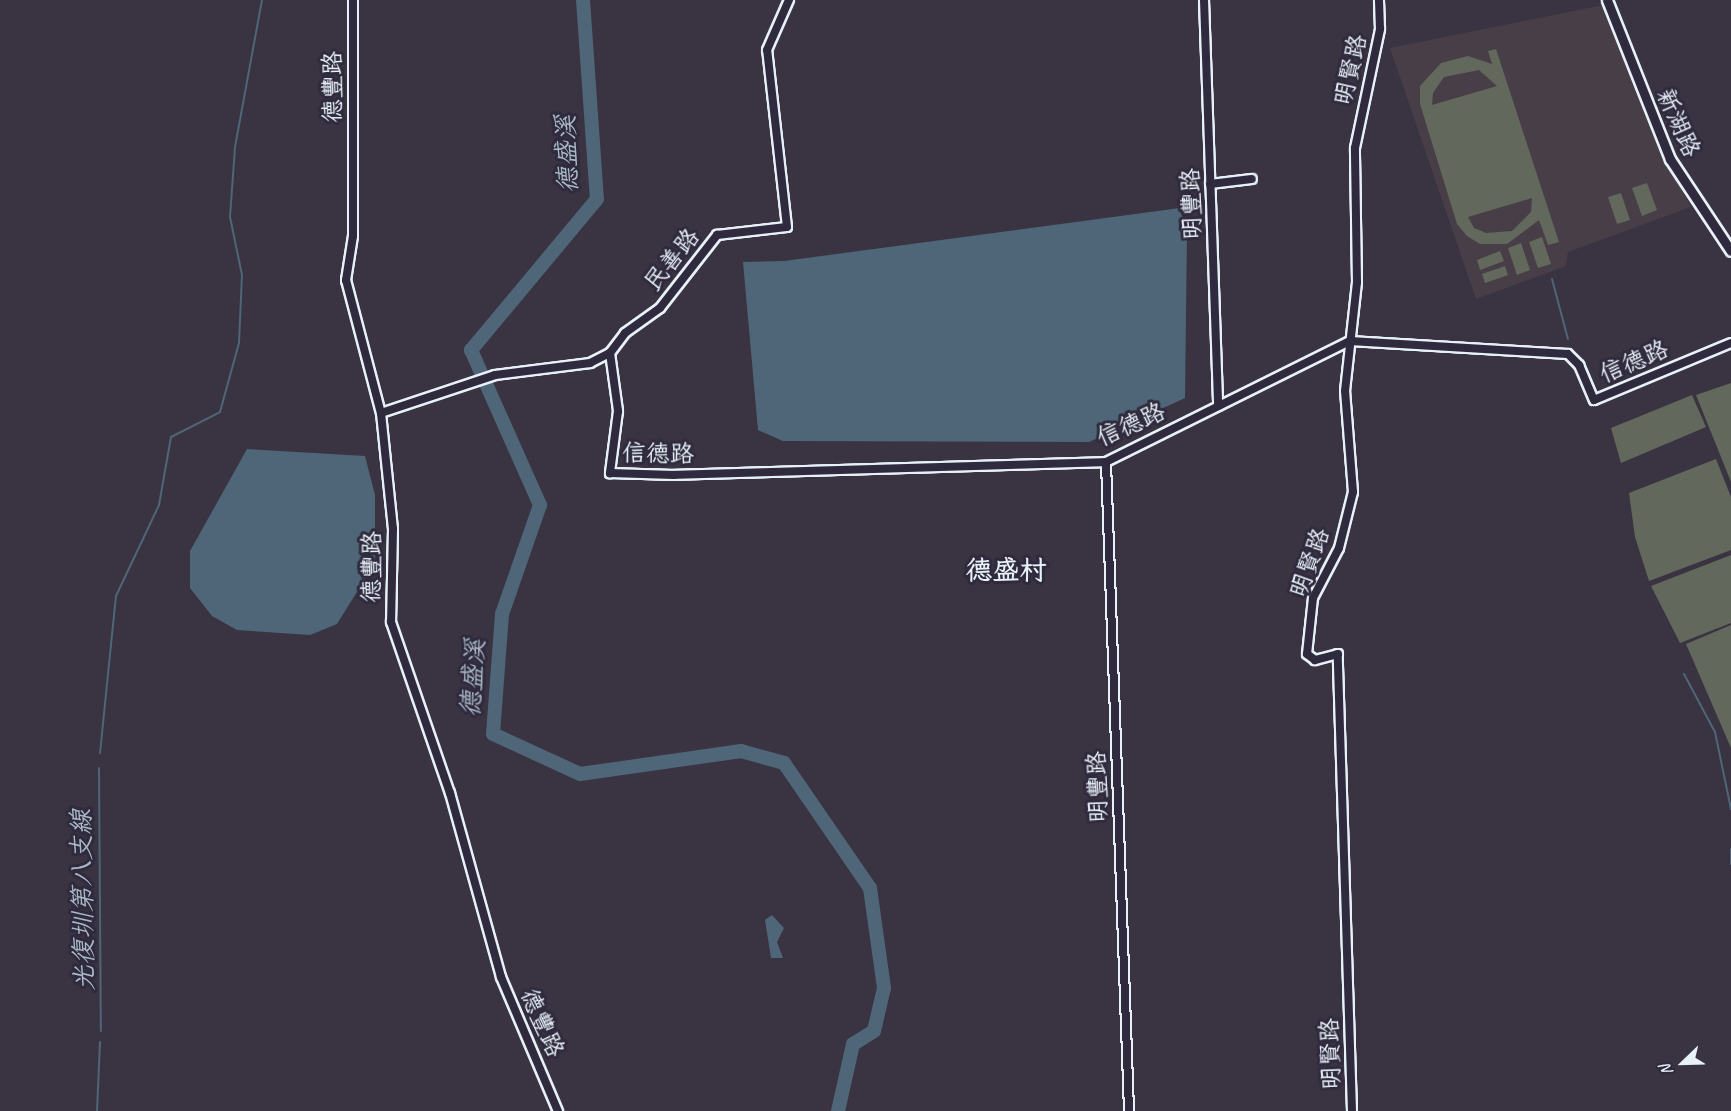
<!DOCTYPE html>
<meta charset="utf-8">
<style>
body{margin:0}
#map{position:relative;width:1731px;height:1111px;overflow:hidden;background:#3a3342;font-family:Caveat,"LXGW WenKai TC",sans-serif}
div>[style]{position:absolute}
.built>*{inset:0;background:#473e48}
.green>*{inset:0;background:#62685b}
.water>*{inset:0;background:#4e6678}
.stream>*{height:2px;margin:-1px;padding:0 1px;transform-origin:1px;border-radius:1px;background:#4e6678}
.river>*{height:14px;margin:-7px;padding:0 7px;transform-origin:7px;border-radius:7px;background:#4e6678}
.roads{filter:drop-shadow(2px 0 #e8f1f8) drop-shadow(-2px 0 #e8f1f8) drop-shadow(0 2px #e8f1f8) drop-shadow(0 -2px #e8f1f8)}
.minor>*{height:8px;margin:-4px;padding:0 4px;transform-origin:4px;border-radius:4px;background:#2f2a3d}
.tertiary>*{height:9px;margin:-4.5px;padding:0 4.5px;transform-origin:4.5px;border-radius:4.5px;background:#2f2a3d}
span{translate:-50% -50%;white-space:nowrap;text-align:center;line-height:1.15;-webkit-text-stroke:6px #2f2a3d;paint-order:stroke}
.street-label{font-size:24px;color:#e8f1f8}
.water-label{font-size:26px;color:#aab9c5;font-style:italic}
.quarter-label{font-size:27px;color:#e8f1f8;font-weight:700}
.north{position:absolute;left:1653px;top:1033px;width:60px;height:60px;-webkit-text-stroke:4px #2f2a3d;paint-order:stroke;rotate:247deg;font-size:16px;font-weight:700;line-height:24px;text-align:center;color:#e8f1f8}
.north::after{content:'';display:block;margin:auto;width:21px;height:27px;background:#e8f1f8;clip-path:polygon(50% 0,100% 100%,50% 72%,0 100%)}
</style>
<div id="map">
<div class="built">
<div style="clip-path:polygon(1603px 5px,1658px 147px,1691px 207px,1568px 252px,1566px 266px,1476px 299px,1390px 48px)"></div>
</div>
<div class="green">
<div style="clip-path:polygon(evenodd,1496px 49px,1559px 242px,1548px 245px,1539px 220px,1507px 244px,1480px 244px,1467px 236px,1457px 224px,1420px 104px,1420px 86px,1441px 63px,1468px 56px,1492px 64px,1488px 51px,1496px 49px,1479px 70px,1497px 86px,1432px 105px,1433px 93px,1444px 77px,1479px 70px,1496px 49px,1532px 198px,1531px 212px,1512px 231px,1486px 233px,1474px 228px,1468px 217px,1532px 198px)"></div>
<div style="clip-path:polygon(1647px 183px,1657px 210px,1642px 216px,1632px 188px)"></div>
<div style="clip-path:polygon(1621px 193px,1630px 220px,1617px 224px,1608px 197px)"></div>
<div style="clip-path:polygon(1542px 237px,1551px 264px,1538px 268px,1529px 242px)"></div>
<div style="clip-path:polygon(1521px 243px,1530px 270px,1517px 275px,1508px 248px)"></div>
<div style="clip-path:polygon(1500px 251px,1504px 261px,1480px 270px,1477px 260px)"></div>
<div style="clip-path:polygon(1505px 266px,1508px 275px,1485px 283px,1482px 274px)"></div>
<div style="clip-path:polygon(1731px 383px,1731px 482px,1696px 395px)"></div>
<div style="clip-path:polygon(1692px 395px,1706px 427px,1621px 463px,1611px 428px)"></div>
<div style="clip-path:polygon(1716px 459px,1731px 497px,1731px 550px,1649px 581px,1635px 537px,1629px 493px)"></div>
<div style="clip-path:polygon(1731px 555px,1731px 623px,1680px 643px,1651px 586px)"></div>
<div style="clip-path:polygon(1731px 625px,1731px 748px,1686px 644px)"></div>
</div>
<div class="water">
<div style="clip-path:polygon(1180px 208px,1187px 232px,1185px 398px,1089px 442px,783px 441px,758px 430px,743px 262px,784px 261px)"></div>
<div style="clip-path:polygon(247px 449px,365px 456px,375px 495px,375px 563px,337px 624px,310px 635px,237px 630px,212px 616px,190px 588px,190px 551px)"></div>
<div style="clip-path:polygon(772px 915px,784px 928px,777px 942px,783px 958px,771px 958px,765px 920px)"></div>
</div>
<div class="stream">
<div style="left:1552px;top:279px;width:62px;rotate:75.1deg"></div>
<div style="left:1684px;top:674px;width:66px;rotate:61.9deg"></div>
<div style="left:1715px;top:732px;width:79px;rotate:78.3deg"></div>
<div style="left:100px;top:753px;width:158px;rotate:-84.2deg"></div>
<div style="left:116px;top:596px;width:101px;rotate:-64.7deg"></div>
<div style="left:159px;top:505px;width:69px;rotate:-80deg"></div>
<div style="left:171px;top:437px;width:55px;rotate:-27deg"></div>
<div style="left:220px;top:412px;width:72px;rotate:-74.6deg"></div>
<div style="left:239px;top:343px;width:68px;rotate:-87.5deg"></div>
<div style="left:242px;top:275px;width:59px;rotate:-101.7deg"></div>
<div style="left:230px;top:217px;width:70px;rotate:-85.9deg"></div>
<div style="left:235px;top:147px;width:149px;rotate:-79.6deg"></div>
<div style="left:99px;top:768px;width:263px;rotate:89.6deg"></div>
<div style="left:1731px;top:849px;width:15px;rotate:90deg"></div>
<div style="left:97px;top:1111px;width:69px;rotate:-87.5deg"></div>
</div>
<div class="river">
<div style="left:583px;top:0;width:199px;rotate:86deg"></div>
<div style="left:597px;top:199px;width:197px;rotate:129.8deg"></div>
<div style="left:471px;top:350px;width:170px;rotate:66deg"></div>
<div style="left:540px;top:505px;width:115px;rotate:109.2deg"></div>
<div style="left:502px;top:614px;width:120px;rotate:94.3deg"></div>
<div style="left:493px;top:734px;width:96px;rotate:24.7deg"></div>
<div style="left:580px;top:774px;width:163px;rotate:-8.1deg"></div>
<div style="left:741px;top:751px;width:45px;rotate:15.6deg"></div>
<div style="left:784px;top:763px;width:152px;rotate:55.5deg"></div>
<div style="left:870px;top:888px;width:101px;rotate:82deg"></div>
<div style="left:884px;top:988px;width:44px;rotate:103.1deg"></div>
<div style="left:874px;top:1031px;width:25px;rotate:148deg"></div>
<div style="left:853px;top:1044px;width:69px;rotate:102.6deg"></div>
</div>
<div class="roads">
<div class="minor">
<div style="left:353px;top:0;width:236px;rotate:90deg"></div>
<div style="left:353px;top:236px;width:45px;rotate:99deg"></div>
<div style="left:346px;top:280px;width:138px;rotate:75.3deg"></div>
<div style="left:381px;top:413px;width:117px;rotate:84.1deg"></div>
<div style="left:393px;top:529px;width:93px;rotate:91.2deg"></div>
<div style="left:391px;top:622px;width:181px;rotate:71deg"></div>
<div style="left:450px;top:793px;width:191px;rotate:74.5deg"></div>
<div style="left:501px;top:977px;width:146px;rotate:67deg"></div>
<div style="left:1204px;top:0;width:406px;rotate:88deg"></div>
<div style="left:1210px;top:184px;width:42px;rotate:-6.8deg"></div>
<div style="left:610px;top:353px;width:59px;rotate:82.1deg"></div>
<div style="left:618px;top:411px;width:63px;rotate:97.4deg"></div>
<div style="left:610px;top:473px;width:64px;rotate:1.8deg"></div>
<div style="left:674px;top:475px;width:432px;rotate:-1.7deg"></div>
<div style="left:1106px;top:462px;width:272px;rotate:-26.4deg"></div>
<div style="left:1350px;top:341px;width:218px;rotate:3.4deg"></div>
<div style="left:1568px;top:354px;width:16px;rotate:45deg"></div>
<div style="left:1579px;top:365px;width:38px;rotate:67deg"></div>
<div style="left:1594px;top:400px;width:148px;rotate:-22.6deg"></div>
<div style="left:381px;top:413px;width:120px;rotate:-18.4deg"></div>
<div style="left:495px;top:375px;width:96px;rotate:-7.2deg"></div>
<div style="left:590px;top:363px;width:22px;rotate:-27deg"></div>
<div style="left:610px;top:353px;width:25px;rotate:-53deg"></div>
<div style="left:625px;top:333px;width:43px;rotate:-35.5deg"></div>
<div style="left:660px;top:308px;width:93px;rotate:-52deg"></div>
<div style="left:717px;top:235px;width:70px;rotate:-6.5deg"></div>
<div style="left:787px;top:227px;width:178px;rotate:-96.4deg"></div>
<div style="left:767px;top:50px;width:55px;rotate:-66.3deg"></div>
<div style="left:1106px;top:462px;width:649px;rotate:87.97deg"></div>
<div style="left:1352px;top:1111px;width:457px;rotate:-91.8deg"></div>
<div style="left:1338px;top:654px;width:24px;rotate:165deg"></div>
<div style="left:1315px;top:660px;width:10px;rotate:-143deg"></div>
<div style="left:1307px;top:654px;width:56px;rotate:-83.9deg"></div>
<div style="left:1313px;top:598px;width:56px;rotate:-62.5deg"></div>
<div style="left:1339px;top:548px;width:58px;rotate:-76deg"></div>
<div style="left:1353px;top:492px;width:101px;rotate:-94.5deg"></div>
<div style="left:1345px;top:391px;width:110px;rotate:-83.7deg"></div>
<div style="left:1357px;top:282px;width:134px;rotate:-90.9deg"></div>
<div style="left:1355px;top:148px;width:122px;rotate:-78.1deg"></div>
<div style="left:1380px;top:29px;width:29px;rotate:-92deg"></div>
</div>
<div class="tertiary">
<div style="left:1607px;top:0;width:171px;rotate:68.4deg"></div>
<div style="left:1670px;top:159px;width:110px;rotate:56.5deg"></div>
</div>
</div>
<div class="street-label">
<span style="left:1351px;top:70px;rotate:-77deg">明賢路</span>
<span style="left:333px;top:87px;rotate:-90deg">德豐路</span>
<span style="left:1678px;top:123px;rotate:66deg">新湖路</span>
<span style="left:1192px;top:204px;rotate:-92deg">明豐路</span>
<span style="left:672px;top:260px;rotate:-51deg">民善路</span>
<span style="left:1634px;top:362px;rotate:-23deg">信德路</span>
<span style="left:1131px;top:425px;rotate:-24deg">信德路</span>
<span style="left:658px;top:454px;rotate:1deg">信德路</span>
<span style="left:1310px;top:563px;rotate:-70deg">明賢路</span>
<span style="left:372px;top:567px;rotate:-89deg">德豐路</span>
<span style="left:1098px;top:787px;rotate:-92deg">明豐路</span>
<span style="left:542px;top:1023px;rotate:66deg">德豐路</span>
<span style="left:1331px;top:1054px;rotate:-92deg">明賢路</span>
</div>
<div class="water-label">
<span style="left:567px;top:154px;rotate:-92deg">德盛溪</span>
<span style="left:473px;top:678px;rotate:-86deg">德盛溪</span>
<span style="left:83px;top:900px;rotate:-91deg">光復圳第八支線</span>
</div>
<div class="quarter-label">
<span style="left:1006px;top:571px">德盛村</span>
</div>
<div class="north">N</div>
</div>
